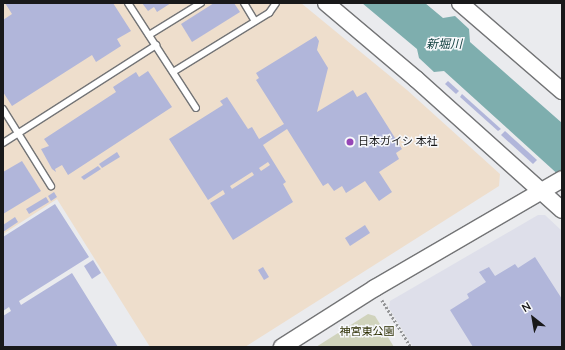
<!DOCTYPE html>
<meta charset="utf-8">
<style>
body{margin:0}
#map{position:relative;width:565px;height:350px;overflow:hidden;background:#eaebee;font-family:"Nunito Sans","Noto Sans JP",sans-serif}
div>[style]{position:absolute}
.built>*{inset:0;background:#dedfea}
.industrial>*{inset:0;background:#eedecc}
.green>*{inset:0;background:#d0d3bc}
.water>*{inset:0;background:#7eaeae}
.building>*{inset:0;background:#b1b6da}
.path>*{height:2.5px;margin-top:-1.25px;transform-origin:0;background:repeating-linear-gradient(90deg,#949597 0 2px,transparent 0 4px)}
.roads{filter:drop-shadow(1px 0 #737476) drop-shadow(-1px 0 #737476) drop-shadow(0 1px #737476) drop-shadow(0 -1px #737476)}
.service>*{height:6px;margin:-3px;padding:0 3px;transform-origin:3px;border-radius:3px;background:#fff}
.tertiary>*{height:16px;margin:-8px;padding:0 8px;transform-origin:8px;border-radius:8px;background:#fff}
.dots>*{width:11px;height:11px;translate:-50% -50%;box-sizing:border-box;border:2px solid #f7f8fb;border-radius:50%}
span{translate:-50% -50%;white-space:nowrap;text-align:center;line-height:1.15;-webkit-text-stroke:3px #f7f8fb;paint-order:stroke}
.poi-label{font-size:11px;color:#19191a}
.left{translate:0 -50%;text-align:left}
.park-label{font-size:11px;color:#2b2d00}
.water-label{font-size:12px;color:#0d3c3c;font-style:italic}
.frame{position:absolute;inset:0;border:4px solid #19191a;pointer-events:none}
.north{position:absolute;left:513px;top:298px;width:40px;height:40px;-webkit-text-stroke:3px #f7f8fb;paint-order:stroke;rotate:329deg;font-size:11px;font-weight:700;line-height:16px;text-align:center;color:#19191a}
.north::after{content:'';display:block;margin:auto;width:14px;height:18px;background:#19191a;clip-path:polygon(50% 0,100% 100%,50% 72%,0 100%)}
</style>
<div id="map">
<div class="built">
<div style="clip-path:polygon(538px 215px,545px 215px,562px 231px,562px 347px,413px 347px,389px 308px,390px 301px)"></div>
</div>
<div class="industrial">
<div style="clip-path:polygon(3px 3px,301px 3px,407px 90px,500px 174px,499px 186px,245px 347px,150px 347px,57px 199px,3px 234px)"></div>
</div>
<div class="green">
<div style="clip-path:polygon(368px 314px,375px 316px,394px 347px,316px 347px)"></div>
</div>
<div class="water">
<div style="clip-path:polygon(362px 3px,425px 3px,443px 18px,455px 16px,469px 29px,470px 42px,562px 123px,562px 178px,444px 71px,434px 72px,419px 58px,417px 49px)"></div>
</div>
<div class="building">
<div style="clip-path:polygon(5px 3px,113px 3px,131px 31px,117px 39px,121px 46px,96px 62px,92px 55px,12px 106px,3px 92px,3px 20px,12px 14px)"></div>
<div style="clip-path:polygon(142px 3px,171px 3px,157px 12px,154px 7px,148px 11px)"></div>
<div style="clip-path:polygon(214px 3px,234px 3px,240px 12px,192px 42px,181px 24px)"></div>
<div style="clip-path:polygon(evenodd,316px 36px,319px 41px,317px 50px,328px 68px,317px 112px,353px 90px,357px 97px,366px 92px,402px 149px,396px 153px,399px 159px,379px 172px,392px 192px,379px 201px,365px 181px,346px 193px,342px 186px,334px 191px,328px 183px,323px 186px,287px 129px,263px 145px,286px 182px,283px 184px,293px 202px,233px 240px,210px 203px,225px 194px,223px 190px,208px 200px,169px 139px,223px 105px,220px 101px,227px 97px,248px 129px,252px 127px,259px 139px,284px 124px,256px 80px,259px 78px,256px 73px,316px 36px,268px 162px,270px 165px,261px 171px,259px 168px,268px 162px,316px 36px,252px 172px,254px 175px,232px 189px,230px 186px,252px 172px)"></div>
<div style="clip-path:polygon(148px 71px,172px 107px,68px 175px,62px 165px,55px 169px,56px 172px,52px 169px,41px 149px,49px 146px,44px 139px,116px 92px,113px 87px,136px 72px,139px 77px)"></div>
<div style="clip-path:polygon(448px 81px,459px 91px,456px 94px,445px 84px)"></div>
<div style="clip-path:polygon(462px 94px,501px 129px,498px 131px,460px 97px)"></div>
<div style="clip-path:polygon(505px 131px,537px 160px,533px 164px,501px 135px)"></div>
<div style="clip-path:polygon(117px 152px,120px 157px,102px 168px,99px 164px)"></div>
<div style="clip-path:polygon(22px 161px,41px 191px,3px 214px,3px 172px)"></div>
<div style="clip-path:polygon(98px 166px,101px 169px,84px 180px,81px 177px)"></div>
<div style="clip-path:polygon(54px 192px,57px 197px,51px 201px,48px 196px)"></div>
<div style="clip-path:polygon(46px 197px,49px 202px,29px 214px,26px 209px)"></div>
<div style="clip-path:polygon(55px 204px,89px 257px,19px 301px,21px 305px,72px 273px,118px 347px,3px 347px,3px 316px,11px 311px,9px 307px,3px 311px,3px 237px)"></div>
<div style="clip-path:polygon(15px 217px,18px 222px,3px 232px,3px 225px)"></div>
<div style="clip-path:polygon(365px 225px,370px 233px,350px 246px,345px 238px)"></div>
<div style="clip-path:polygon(535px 257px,562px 299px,562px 347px,473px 347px,450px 310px,469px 298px,467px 294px,486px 282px,479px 272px,489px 267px,495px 276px,515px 264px,518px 268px)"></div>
<div style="clip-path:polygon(93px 260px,101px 273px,92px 279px,84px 266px)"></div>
<div style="clip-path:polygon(263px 267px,269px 277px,264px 280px,258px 270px)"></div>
</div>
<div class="path">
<div style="left:382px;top:300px;width:55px;rotate:58.3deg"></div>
</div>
<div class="roads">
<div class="service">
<div style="left:128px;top:3px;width:125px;rotate:57.1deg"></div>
<div style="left:244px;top:3px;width:21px;rotate:59deg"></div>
<div style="left:149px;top:35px;width:61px;rotate:-31.6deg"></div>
<div style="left:173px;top:72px;width:113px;rotate:-31.6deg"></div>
<div style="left:269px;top:13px;width:12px;rotate:-55deg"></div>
<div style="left:3px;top:109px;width:91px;rotate:58.1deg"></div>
<div style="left:3px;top:143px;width:182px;rotate:-32.6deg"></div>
</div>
<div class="tertiary">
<div style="left:326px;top:3px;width:118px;rotate:40.2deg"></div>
<div style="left:416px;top:79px;width:196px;rotate:41.9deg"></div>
<div style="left:460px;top:3px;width:135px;rotate:40.8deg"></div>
<div style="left:282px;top:347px;width:110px;rotate:-32.4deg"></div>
<div style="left:375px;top:288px;width:216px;rotate:-30.2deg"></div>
</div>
</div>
<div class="dots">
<div style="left:350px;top:142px;background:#9646b6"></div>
</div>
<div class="poi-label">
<span class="left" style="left:358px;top:142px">日本ガイシ 本社</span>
</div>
<div class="park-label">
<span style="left:367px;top:332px">神宮東公園</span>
</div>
<div class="water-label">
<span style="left:444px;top:45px">新堀川</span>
</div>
<div class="frame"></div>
<div class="north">N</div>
</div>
